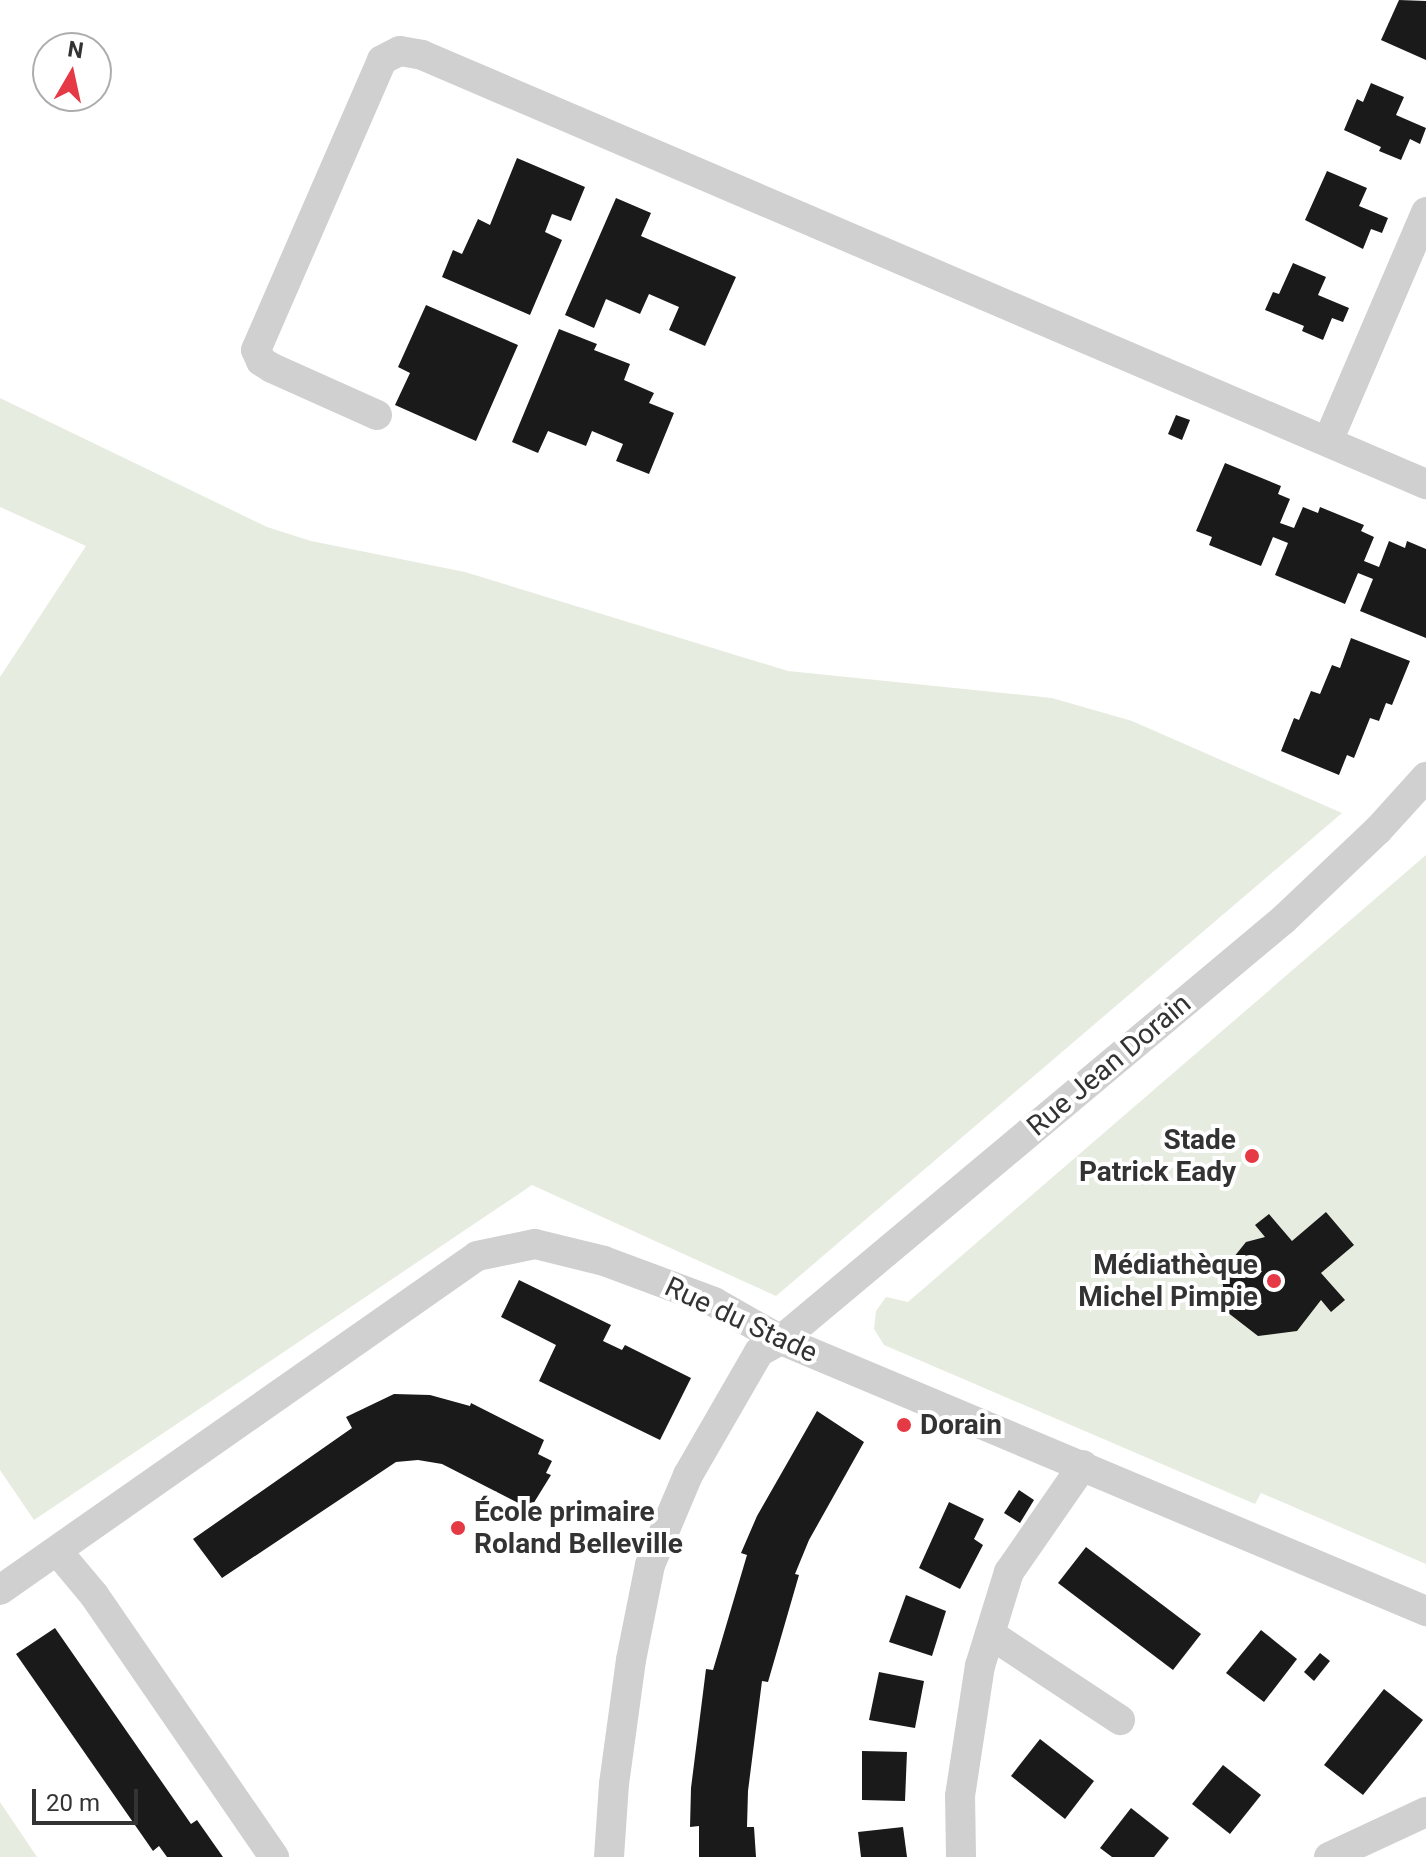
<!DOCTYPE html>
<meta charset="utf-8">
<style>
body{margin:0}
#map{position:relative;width:1426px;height:1857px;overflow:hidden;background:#fff;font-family:Roboto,sans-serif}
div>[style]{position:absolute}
.green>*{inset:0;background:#e6ecdf}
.building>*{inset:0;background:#1a1a1a}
.minor>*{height:30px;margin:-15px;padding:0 15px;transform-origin:15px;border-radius:15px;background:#d0d0d0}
.dots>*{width:22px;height:22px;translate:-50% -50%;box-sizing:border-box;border:4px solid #fff;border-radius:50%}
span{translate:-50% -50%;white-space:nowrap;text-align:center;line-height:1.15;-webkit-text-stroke:8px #fff;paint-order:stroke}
.street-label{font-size:28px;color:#333}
.poi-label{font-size:28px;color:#333;font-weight:700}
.right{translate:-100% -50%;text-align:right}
.left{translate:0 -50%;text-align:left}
.north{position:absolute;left:32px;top:32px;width:80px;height:80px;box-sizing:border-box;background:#fff;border:2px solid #adadad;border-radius:50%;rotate:9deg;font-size:22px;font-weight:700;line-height:32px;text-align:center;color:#333}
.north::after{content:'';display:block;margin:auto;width:28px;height:36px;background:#e63946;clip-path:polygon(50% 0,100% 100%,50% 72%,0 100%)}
.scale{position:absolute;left:32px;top:1789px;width:106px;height:36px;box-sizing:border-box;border:4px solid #333;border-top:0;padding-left:10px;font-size:24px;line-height:28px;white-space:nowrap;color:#333;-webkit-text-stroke:6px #fff;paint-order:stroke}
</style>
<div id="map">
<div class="green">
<div style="clip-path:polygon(0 398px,267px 527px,311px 541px,465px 572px,788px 671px,1052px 698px,1132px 721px,1342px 813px,776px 1296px,532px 1185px,34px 1520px,0 1470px,0 677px,86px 546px,0 507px)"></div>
<div style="clip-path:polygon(1426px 855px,1426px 1564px,1261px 1493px,1255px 1504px,884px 1345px,874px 1329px,876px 1311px,886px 1297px,908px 1302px)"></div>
<div style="clip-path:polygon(0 1802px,37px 1857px,0 1857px)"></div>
</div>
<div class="building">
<div style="clip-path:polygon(1399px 0,1426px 1px,1426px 60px,1381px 40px)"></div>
<div style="clip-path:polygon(1371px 83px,1404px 97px,1396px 115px,1426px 128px,1420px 144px,1410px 139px,1401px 160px,1379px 151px,1381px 147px,1344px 130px,1357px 99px,1363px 102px)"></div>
<div style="clip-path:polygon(517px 158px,585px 187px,571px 221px,552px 214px,545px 232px,562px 240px,530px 315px,442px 277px,453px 250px,462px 254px,478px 219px,490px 225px)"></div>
<div style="clip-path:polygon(1327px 171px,1367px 188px,1359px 206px,1388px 218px,1382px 233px,1371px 229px,1363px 249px,1305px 220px)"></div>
<div style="clip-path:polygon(616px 198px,651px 213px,641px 236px,736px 277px,705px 346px,669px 330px,679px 307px,649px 294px,640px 314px,606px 299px,594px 328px,565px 315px)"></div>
<div style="clip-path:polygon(1293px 263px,1326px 277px,1318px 295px,1349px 308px,1343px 322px,1332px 318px,1323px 340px,1302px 331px,1304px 326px,1265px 310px,1273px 292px,1279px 294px)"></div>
<div style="clip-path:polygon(426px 305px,518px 345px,476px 441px,395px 405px,410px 373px,398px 367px)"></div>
<div style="clip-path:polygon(559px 329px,597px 344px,594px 350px,630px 364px,624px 380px,654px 393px,649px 403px,674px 413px,649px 474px,616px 461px,623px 444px,592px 431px,586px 446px,548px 431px,538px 453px,512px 442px)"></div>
<div style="clip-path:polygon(1176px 415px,1190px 420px,1182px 440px,1168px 434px)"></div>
<div style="clip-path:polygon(1225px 463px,1281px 486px,1278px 494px,1290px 499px,1280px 523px,1294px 528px,1303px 507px,1318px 513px,1320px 507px,1364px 525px,1361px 531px,1374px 537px,1364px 561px,1379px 567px,1389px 541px,1405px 548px,1407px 541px,1426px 549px,1426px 638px,1360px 611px,1373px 579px,1358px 573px,1345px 604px,1275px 575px,1288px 543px,1273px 537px,1261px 566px,1209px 545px,1212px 537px,1196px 531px)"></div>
<div style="clip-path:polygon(1351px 638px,1410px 661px,1392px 705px,1386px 703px,1379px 721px,1370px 718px,1354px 758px,1347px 755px,1339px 775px,1281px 751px,1294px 718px,1299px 720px,1311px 691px,1320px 694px,1332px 665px,1340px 668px)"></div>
<div style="clip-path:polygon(1326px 1212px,1354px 1245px,1321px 1273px,1345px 1300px,1331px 1312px,1321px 1300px,1297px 1331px,1258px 1336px,1227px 1312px,1221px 1273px,1246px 1242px,1265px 1237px,1255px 1225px,1269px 1214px,1292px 1241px)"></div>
<div style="clip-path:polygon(519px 1280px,611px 1325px,603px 1341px,622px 1350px,625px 1345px,691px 1378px,660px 1440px,539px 1381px,556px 1345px,501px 1317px)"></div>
<div style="clip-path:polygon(394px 1394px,430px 1395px,470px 1406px,471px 1403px,544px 1440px,538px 1454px,552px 1461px,546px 1473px,551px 1475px,530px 1509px,442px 1464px,418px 1460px,396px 1462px,222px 1578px,193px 1539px,352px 1428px,346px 1417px)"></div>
<div style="clip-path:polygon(817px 1411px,864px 1442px,809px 1540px,795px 1574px,799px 1575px,768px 1682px,762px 1681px,748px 1791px,747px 1827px,754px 1827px,756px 1857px,699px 1857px,699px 1826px,690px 1827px,691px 1788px,706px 1669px,713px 1670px,747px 1555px,741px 1553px,757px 1516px)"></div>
<div style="clip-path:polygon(1019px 1490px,1034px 1500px,1020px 1523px,1004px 1513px)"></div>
<div style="clip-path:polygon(949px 1502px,984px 1519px,974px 1539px,983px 1545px,960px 1589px,919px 1568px)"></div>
<div style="clip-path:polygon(1086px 1547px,1201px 1634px,1173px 1670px,1058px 1583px)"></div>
<div style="clip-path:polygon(906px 1595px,946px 1611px,932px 1656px,889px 1642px)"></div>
<div style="clip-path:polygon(55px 1628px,191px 1824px,197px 1820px,223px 1857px,167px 1857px,159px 1846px,153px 1851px,16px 1654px)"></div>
<div style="clip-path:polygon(1261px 1630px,1297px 1659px,1264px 1702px,1226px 1673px)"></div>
<div style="clip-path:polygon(1320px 1653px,1330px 1661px,1314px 1681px,1304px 1672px)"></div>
<div style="clip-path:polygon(879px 1672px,924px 1681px,915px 1728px,869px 1720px)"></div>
<div style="clip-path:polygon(1384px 1689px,1423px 1720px,1363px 1795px,1324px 1765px)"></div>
<div style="clip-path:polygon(1040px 1739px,1094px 1781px,1065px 1819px,1011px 1776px)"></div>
<div style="clip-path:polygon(862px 1751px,907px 1752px,905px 1801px,862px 1800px)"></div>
<div style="clip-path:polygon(1223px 1765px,1261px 1795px,1230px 1834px,1192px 1804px)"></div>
<div style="clip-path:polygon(1131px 1808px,1169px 1838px,1154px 1857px,1112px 1857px,1100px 1848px)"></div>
<div style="clip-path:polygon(903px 1827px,907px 1857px,861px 1857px,858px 1832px)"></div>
</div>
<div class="minor">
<div style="left:377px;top:415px;width:115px;rotate:-155.9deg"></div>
<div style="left:272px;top:368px;width:13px;rotate:-148deg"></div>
<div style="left:261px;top:361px;width:12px;rotate:-114deg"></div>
<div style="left:256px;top:350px;width:316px;rotate:-66.5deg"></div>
<div style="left:382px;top:60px;width:20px;rotate:-27deg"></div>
<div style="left:400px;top:51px;width:22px;rotate:10deg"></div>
<div style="left:422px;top:55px;width:1092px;rotate:23.14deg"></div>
<div style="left:1328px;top:441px;width:249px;rotate:-66.8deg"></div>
<div style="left:58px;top:1552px;width:56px;rotate:50.1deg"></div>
<div style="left:94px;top:1595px;width:318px;rotate:55.5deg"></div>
<div style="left:0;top:1590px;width:582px;rotate:-35deg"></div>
<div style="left:477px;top:1256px;width:59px;rotate:-11.7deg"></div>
<div style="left:535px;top:1244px;width:71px;rotate:13.8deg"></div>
<div style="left:604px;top:1261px;width:117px;rotate:20.4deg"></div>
<div style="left:714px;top:1302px;width:77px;rotate:29.6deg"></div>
<div style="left:781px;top:1340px;width:700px;rotate:22.79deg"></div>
<div style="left:990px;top:1634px;width:156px;rotate:33.5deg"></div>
<div style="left:609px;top:1857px;width:73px;rotate:-86.1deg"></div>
<div style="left:614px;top:1784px;width:125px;rotate:-82.2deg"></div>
<div style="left:631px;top:1660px;width:97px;rotate:-78.7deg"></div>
<div style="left:650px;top:1565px;width:98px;rotate:-67.1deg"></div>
<div style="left:688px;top:1475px;width:142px;rotate:-60deg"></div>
<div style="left:759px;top:1352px;width:25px;rotate:-29deg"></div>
<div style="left:781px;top:1340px;width:655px;rotate:-39.92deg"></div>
<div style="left:1283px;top:920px;width:131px;rotate:-43.5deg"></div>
<div style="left:1378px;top:830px;width:72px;rotate:-47.8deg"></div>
<div style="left:961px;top:1857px;width:61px;rotate:-90.9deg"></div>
<div style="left:960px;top:1796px;width:132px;rotate:-81.3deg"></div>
<div style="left:980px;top:1666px;width:98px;rotate:-72.9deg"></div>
<div style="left:1009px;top:1572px;width:130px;rotate:-55.3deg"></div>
<div style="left:1329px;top:1857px;width:107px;rotate:-24.9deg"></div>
</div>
<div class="dots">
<div style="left:1252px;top:1156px;background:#e63946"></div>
<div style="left:1274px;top:1281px;background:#e63946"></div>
<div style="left:904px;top:1425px;background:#e63946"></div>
<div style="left:458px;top:1528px;background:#e63946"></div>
</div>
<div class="street-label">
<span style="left:1109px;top:1065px;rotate:-40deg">Rue Jean Dorain</span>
<span style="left:741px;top:1320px;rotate:25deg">Rue du Stade</span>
</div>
<div class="poi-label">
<span class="right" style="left:1236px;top:1156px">Stade<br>Patrick Eady</span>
<span class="right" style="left:1258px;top:1281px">Médiathèque<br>Michel Pimpie</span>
<span class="left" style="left:920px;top:1425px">Dorain</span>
<span class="left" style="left:474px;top:1528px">École primaire<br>Roland Belleville</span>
</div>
<div class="north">N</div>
<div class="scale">20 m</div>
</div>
